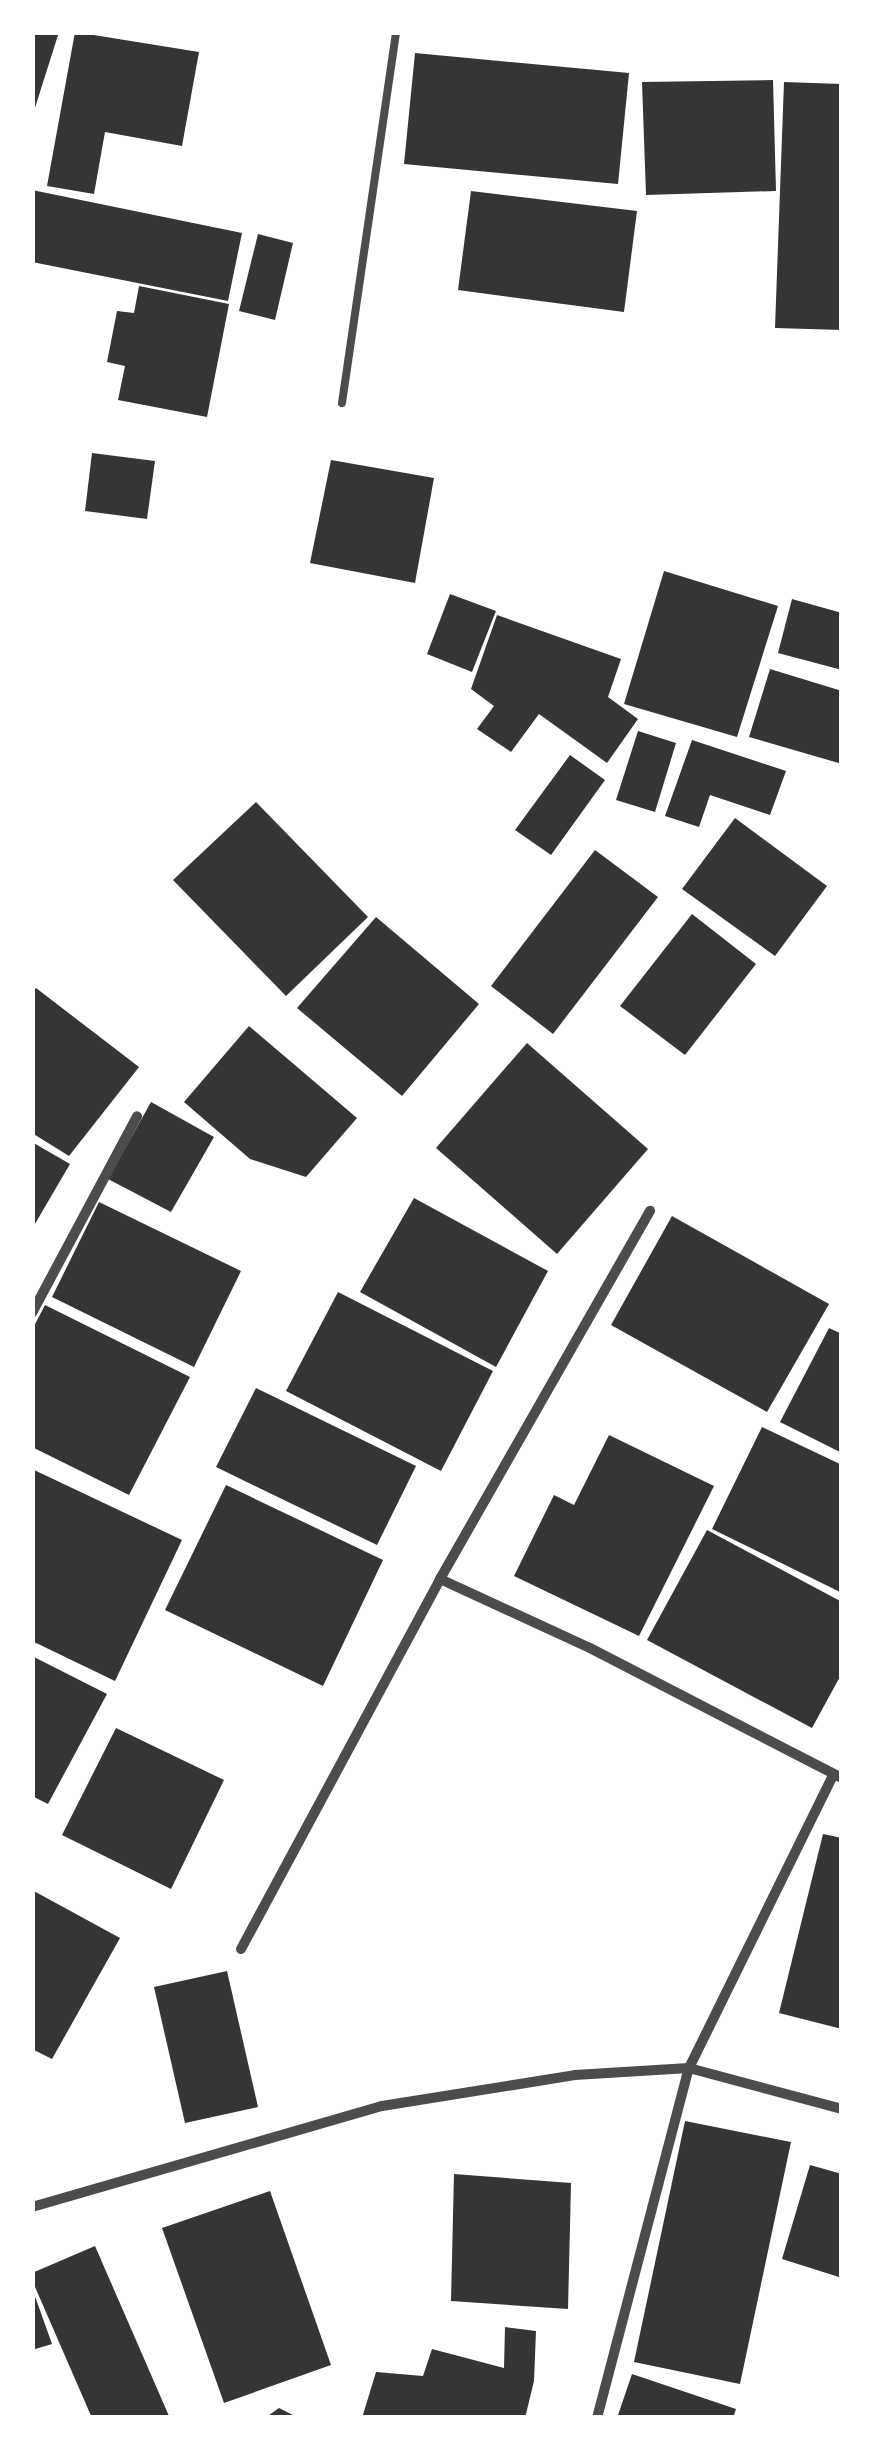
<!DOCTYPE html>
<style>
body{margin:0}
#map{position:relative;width:874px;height:2450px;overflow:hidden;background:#fff;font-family:"Source Serif 4",serif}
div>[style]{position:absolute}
.building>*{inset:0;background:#353535}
.service>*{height:8px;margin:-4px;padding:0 4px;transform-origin:4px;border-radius:4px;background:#4c4c4c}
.minor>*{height:10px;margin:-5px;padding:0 5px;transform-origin:5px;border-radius:5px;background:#4c4c4c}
span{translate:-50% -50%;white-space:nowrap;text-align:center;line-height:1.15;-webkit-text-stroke:8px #fff;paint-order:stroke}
.frame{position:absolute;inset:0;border:35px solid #fff;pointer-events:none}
</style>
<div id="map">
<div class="building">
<div style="clip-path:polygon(32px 32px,59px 32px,33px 114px,32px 114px)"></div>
<div style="clip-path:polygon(75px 32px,199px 52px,182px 146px,105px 132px,94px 194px,47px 186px)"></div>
<div style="clip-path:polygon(415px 53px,629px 73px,618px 184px,404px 164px)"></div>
<div style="clip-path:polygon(773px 80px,776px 191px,646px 195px,642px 82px)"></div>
<div style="clip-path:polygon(784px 82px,842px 84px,842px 330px,775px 328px)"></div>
<div style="clip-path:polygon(32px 190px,242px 233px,228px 301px,32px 262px)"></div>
<div style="clip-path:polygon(471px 191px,637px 211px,624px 312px,458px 290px)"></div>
<div style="clip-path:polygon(258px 234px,293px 243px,275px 320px,239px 311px)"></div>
<div style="clip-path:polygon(139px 286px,229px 304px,207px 417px,118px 400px,125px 366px,107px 362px,117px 311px,134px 313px)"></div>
<div style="clip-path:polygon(92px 453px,155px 461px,147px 519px,85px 511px)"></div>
<div style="clip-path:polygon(331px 460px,434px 478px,415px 583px,310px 563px)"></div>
<div style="clip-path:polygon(664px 571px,778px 606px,737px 737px,624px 704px)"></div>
<div style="clip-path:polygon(450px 594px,496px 611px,472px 672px,427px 654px)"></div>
<div style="clip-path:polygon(792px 599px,842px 613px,842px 670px,778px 653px)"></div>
<div style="clip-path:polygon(497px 615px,621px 659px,608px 697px,638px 719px,607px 763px,539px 714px,511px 752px,477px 729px,494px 706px,471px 689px)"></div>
<div style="clip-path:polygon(770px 669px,842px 691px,842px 764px,749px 737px)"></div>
<div style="clip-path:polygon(638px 731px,676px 743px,655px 812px,616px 800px)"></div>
<div style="clip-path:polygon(692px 740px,786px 771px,770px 815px,710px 795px,699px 827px,665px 816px)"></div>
<div style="clip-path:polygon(570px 755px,605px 780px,551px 855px,515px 830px)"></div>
<div style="clip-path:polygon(256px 802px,368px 917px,286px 996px,173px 880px)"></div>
<div style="clip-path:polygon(735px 818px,827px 886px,775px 956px,682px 889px)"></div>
<div style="clip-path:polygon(595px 850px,658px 897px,553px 1034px,491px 986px)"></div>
<div style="clip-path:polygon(692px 914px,756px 964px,685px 1055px,620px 1006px)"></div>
<div style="clip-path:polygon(376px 917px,479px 1004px,402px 1096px,297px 1008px)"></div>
<div style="clip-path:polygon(36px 988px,139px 1067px,69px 1156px,32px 1133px,32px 993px)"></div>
<div style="clip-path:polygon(249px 1026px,357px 1118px,306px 1177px,250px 1159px,184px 1102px)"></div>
<div style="clip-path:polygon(527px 1043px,648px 1149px,557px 1254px,436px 1148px)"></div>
<div style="clip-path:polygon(151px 1102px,214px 1137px,171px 1212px,108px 1179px)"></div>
<div style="clip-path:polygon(32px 1142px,70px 1164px,32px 1229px)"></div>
<div style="clip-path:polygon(414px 1198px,548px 1271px,496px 1367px,360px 1292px)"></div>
<div style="clip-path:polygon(99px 1202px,241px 1271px,194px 1367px,52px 1297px)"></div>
<div style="clip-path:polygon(672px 1216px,829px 1304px,767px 1412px,611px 1325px)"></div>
<div style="clip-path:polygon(338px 1292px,493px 1371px,441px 1471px,286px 1391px)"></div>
<div style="clip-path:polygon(45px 1305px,190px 1377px,129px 1495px,32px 1447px,32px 1330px)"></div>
<div style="clip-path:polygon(829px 1328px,842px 1334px,842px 1453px,780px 1422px)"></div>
<div style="clip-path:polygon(256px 1388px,416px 1466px,377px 1545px,216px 1467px)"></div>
<div style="clip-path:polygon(762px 1427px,842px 1465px,842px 1593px,712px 1529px)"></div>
<div style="clip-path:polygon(609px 1435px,714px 1486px,639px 1636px,514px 1576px,554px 1495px,574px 1505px)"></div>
<div style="clip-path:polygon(32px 1469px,182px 1540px,115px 1681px,32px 1641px)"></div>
<div style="clip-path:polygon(226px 1485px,383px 1560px,323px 1686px,165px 1610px)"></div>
<div style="clip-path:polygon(707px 1530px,842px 1602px,842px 1673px,812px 1728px,647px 1640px)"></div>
<div style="clip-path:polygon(32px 1656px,107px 1694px,48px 1804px,32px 1796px)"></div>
<div style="clip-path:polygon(116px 1728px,224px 1780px,171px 1889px,62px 1835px)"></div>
<div style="clip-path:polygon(823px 1834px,842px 1838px,842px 2029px,779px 2013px)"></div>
<div style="clip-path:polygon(32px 1890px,120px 1938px,52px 2059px,32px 2049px)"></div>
<div style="clip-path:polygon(227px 1971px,258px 2107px,185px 2123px,154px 1987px)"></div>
<div style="clip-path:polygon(685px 2121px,791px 2142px,740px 2384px,634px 2362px)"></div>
<div style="clip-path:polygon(810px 2165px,842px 2174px,842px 2278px,782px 2259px)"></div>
<div style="clip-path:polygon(454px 2174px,571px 2183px,568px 2309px,451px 2301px)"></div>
<div style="clip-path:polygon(270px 2191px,331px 2365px,224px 2403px,162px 2228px)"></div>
<div style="clip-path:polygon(95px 2246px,169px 2416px,166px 2418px,92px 2418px,32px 2280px,32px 2273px)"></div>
<div style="clip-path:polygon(32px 2288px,52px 2344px,32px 2350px)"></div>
<div style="clip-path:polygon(505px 2327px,536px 2331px,534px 2381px,525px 2418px,362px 2418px,376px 2372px,423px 2376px,432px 2349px,504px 2368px)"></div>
<div style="clip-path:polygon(632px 2374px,736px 2409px,733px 2418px,617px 2418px)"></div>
<div style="clip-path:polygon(279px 2408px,299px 2418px,265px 2418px)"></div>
</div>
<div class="service">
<div style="left:342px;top:403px;width:375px;rotate:-81.7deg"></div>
</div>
<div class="minor">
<div style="left:32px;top:1313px;width:223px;rotate:-61.9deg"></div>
<div style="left:440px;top:1579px;width:165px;rotate:24.7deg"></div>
<div style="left:590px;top:1648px;width:284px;rotate:27.3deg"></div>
<div style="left:241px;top:1949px;width:420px;rotate:-61.7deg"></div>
<div style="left:440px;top:1579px;width:424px;rotate:-60.3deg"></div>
<div style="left:32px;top:2207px;width:364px;rotate:-16.1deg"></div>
<div style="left:382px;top:2106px;width:195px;rotate:-9.1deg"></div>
<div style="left:575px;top:2075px;width:114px;rotate:-3.5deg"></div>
<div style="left:689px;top:2068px;width:158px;rotate:15deg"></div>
<div style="left:597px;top:2418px;width:362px;rotate:-75.3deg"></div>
<div style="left:689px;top:2068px;width:326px;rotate:-63.8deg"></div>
</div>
<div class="frame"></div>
</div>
